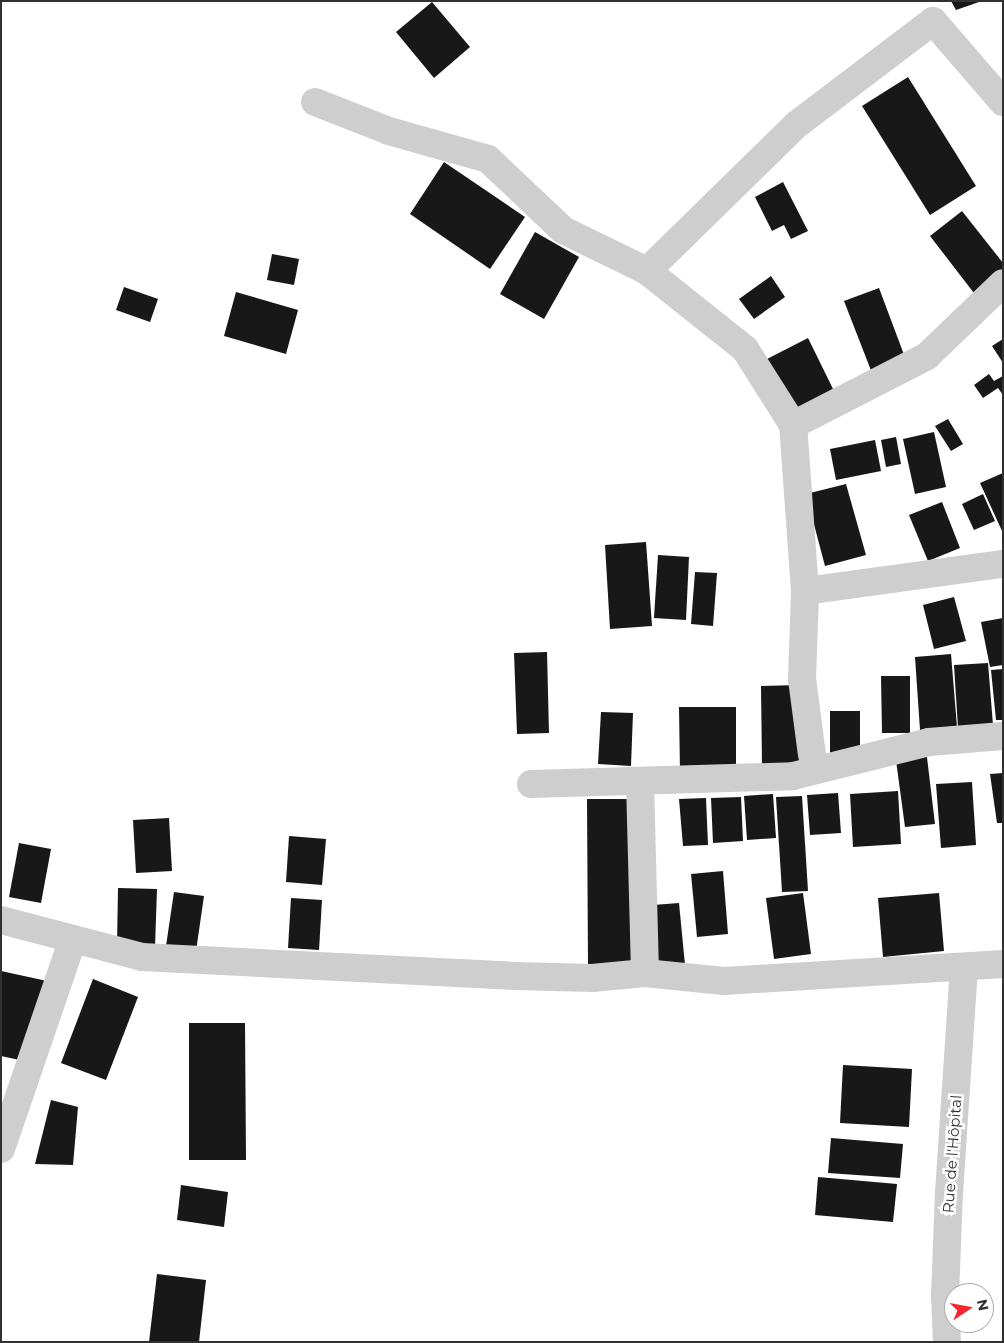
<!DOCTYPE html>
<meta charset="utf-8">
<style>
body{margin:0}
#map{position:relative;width:1004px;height:1343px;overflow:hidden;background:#fff;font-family:Montserrat,sans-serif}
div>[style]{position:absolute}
.building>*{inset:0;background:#181818}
.minor>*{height:28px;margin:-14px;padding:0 14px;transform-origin:14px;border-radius:14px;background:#cecece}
span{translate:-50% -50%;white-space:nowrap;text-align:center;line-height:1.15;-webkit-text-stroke:5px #fff;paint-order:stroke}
.street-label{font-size:15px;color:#313131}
.frame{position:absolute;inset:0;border:2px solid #313131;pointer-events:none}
.north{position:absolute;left:944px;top:1283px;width:50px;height:50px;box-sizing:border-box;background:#fff;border:1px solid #adadad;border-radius:50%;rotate:78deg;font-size:14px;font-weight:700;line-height:20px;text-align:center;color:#313131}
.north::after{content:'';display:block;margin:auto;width:18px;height:22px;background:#f5272e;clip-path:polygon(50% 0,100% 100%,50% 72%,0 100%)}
</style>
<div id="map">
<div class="building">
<div style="clip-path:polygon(951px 1px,979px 1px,979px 2px,956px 10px)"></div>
<div style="clip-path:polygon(432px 2px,470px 47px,434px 78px,396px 32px)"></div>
<div style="clip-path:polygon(908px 77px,976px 186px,930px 215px,862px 106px)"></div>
<div style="clip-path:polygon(444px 162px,525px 217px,490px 269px,410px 214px)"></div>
<div style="clip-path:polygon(783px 182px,808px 231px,791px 239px,784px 225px,772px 231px,755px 197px)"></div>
<div style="clip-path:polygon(962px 211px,1003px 263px,1003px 278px,977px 297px,930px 236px)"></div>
<div style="clip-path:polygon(535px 232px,579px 257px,544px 319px,500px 294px)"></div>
<div style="clip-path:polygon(272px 254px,299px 259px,294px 285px,267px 280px)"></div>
<div style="clip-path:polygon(771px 276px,785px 297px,754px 319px,739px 299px)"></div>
<div style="clip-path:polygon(124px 287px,158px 299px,150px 322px,116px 310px)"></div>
<div style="clip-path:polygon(879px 288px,906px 360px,872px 373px,844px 301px)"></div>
<div style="clip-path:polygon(236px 292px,298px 310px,286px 354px,224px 336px)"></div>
<div style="clip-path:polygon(808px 338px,837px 397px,796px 417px,767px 359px)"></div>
<div style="clip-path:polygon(1003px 339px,1003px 363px,992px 346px)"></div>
<div style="clip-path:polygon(989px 374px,994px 381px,1003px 376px,1003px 395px,998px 388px,983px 398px,974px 385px)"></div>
<div style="clip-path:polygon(948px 419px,963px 444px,951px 451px,935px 426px)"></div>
<div style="clip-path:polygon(934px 432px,946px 487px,915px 494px,903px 439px)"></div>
<div style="clip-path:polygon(896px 437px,901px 464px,886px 467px,881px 440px)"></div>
<div style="clip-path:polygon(875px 440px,881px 471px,836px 480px,830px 449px)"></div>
<div style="clip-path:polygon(1003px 473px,1003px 533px,980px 483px)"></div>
<div style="clip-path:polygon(846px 484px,866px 555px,825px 566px,806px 494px)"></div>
<div style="clip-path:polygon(983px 494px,995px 521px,974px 530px,962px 504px)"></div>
<div style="clip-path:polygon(942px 502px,960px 548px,928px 561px,909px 515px)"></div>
<div style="clip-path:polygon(646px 542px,652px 626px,610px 629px,605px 545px)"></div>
<div style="clip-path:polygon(658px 555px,689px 557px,686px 620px,654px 618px)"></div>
<div style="clip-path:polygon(695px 572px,717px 573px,713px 626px,691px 624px)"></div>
<div style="clip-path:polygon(954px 597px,966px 641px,934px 649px,923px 605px)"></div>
<div style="clip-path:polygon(1003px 618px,1003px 665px,990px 667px,981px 622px)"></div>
<div style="clip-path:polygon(547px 652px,549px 733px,517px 734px,514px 653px)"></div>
<div style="clip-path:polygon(951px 654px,957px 727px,920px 730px,915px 657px)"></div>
<div style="clip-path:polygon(988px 663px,993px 725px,958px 728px,954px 665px)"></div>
<div style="clip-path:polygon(1003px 669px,1003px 720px,996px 720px,991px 670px)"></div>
<div style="clip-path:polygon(881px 676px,910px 676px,910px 733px,882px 733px)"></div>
<div style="clip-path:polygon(799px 685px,800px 765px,762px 766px,761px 686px)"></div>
<div style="clip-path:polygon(679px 707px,736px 707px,736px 773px,680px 773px)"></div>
<div style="clip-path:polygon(830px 711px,860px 711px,860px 757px,830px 757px)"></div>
<div style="clip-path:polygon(601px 712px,633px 713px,631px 766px,598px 764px)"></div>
<div style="clip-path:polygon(926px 749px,935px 824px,905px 827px,895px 753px)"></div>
<div style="clip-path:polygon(1003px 773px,1003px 823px,997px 823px,990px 774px)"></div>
<div style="clip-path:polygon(972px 782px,976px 845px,941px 848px,936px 784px)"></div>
<div style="clip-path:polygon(898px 791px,901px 844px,853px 847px,850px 794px)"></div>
<div style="clip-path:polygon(838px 793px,841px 833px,810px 835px,807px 795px)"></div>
<div style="clip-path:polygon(773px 794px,776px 838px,747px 840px,744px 796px)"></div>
<div style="clip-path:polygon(802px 796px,808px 891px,782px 892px,776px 797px)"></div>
<div style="clip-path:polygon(741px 797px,743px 841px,713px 843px,711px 798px)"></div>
<div style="clip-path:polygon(706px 798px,708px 845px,683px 846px,679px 799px)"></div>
<div style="clip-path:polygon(587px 799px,631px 799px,632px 966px,588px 966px)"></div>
<div style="clip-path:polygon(169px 818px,172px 871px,136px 873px,133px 820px)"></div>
<div style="clip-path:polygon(289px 836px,326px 839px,322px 885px,286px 882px)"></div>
<div style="clip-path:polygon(19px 843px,51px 849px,41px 903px,9px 897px)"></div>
<div style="clip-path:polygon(723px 871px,728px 934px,697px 937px,691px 874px)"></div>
<div style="clip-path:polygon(118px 888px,157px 889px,155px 947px,117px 946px)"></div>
<div style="clip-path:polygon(174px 892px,204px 896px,196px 951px,166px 946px)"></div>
<div style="clip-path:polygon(803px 893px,811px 954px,774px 959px,766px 898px)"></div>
<div style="clip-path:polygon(939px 893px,944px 951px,883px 957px,878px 898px)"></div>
<div style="clip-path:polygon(291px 898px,322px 900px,319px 950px,288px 948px)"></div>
<div style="clip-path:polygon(679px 903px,685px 965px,658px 968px,653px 905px)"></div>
<div style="clip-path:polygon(1px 971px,47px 981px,29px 1062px,1px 1056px)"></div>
<div style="clip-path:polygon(93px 979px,138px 997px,106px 1080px,61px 1063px)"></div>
<div style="clip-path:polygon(189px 1023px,245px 1023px,246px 1160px,189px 1160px)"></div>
<div style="clip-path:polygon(843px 1065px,912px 1069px,909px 1127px,840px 1123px)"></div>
<div style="clip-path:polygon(51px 1100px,78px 1107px,73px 1165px,35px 1164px)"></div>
<div style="clip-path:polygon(831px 1138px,903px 1144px,900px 1178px,828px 1173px)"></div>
<div style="clip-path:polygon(818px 1177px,897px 1184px,893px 1222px,815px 1215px)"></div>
<div style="clip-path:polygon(181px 1185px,228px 1192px,224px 1227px,177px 1220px)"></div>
<div style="clip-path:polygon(157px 1274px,206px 1280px,199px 1342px,149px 1342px)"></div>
</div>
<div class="minor">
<div style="left:315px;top:102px;width:79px;rotate:21.4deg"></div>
<div style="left:389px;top:131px;width:103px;rotate:15.8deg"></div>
<div style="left:488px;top:159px;width:103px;rotate:43.4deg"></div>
<div style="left:563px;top:230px;width:93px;rotate:26deg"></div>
<div style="left:647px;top:271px;width:125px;rotate:38.5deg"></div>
<div style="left:745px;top:349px;width:90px;rotate:57.7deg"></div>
<div style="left:647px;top:271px;width:209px;rotate:-44.4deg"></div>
<div style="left:796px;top:125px;width:172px;rotate:-37.2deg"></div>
<div style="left:933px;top:21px;width:107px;rotate:49.2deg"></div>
<div style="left:805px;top:591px;width:200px;rotate:-7.8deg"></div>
<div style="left:812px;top:755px;width:77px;rotate:-97.5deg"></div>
<div style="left:802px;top:679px;width:88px;rotate:-88deg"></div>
<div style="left:805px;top:591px;width:166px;rotate:-94.1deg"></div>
<div style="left:793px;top:425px;width:151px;rotate:-27.2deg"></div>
<div style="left:927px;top:356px;width:105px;rotate:-43.8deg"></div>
<div style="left:640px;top:782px;width:191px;rotate:88.5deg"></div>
<div style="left:531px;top:784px;width:262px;rotate:-1.7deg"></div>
<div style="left:793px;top:776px;width:140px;rotate:-14deg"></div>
<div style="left:929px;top:742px;width:74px;rotate:-4.6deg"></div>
<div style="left:1px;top:920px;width:146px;rotate:14.7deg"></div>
<div style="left:142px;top:957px;width:373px;rotate:2.9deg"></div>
<div style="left:515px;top:976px;width:77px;rotate:1.5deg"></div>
<div style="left:592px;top:978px;width:53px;rotate:-5.4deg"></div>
<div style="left:645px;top:973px;width:79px;rotate:5.8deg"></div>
<div style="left:724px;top:981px;width:280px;rotate:-3.5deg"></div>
<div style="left:1px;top:1149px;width:222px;rotate:-71.1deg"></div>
<div style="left:947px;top:1342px;width:46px;rotate:-92.5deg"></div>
<div style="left:945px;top:1296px;width:103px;rotate:-87.8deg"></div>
<div style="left:949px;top:1193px;width:226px;rotate:-86.2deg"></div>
</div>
<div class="street-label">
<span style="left:952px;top:1154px;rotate:-86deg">Rue de l'Hôpital</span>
</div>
<div class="frame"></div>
<div class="north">N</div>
</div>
